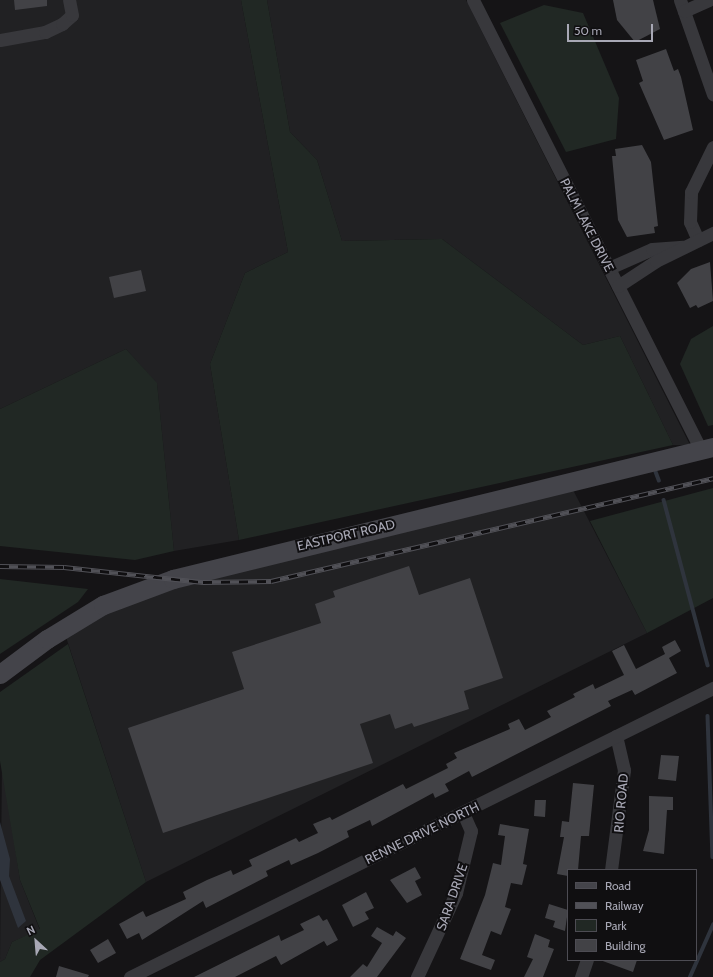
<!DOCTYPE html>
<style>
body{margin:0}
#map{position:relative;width:713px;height:977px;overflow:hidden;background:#151416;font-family:Cabin,sans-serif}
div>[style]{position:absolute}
.built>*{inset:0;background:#212123}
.green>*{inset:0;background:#212824}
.water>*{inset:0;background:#2f343d}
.stream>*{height:3.5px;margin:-1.75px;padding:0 1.75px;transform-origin:1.75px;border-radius:1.75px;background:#2f343d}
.building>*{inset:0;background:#424246}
.street>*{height:13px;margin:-6.5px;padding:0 6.5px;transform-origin:6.5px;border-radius:6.5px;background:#38383c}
.secondary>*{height:19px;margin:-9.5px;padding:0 9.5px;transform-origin:9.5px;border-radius:9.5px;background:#44444a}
.rail>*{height:4.5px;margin-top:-2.25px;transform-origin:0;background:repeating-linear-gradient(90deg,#100f11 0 9px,#515157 0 18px);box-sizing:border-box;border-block:1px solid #515157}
span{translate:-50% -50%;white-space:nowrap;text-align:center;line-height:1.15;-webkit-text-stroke:4px #100f11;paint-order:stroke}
.street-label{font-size:13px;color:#a8a8b5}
.legend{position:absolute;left:567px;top:869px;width:130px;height:92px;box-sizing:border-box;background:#100f11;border:1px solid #4d4c53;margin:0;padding:5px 7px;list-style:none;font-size:12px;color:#a8a8b5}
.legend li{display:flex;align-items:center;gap:8px;height:20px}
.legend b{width:20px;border:1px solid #4d4c53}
.north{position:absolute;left:16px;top:921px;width:40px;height:40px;-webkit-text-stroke:3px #100f11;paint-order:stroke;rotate:334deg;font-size:11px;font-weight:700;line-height:16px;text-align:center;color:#a8a8b5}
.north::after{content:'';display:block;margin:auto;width:14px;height:18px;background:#a8a8b5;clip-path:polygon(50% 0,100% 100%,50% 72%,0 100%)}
.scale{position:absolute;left:567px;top:24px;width:86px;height:18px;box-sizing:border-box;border:2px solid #a8a8b5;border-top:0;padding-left:5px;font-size:12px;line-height:14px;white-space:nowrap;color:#a8a8b5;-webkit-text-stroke:3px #100f11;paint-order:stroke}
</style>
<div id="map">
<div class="built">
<div style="clip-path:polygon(0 0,241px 0,288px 252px,245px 273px,210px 364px,239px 540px,174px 551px,157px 384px,126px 349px,0 409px)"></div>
<div style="clip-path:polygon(267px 0,466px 0,690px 445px,673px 445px,620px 336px,583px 345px,442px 239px,342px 241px,317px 160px,290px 132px)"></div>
<div style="clip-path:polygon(572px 488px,647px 633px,146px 882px,65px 634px,133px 599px)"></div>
<div style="clip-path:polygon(2px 760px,20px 880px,40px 930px,12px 942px,5px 959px,0 962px)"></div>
</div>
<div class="green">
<div style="clip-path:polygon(241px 0,267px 0,290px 132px,317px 160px,342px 241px,442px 239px,583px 345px,620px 336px,673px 445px,239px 540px,210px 364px,245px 273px,288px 252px)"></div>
<div style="clip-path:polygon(544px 5px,583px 13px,619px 98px,616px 139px,566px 152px,500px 23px)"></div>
<div style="clip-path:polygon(713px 326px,713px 425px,708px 426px,680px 364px,691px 339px)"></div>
<div style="clip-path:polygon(126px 349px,157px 383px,174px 551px,135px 560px,0 546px,0 409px)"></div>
<div style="clip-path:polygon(713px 488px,713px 598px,647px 633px,590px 521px)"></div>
<div style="clip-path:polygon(0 579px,88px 589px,78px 602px,0 654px)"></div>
<div style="clip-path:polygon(68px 644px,146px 882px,40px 960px,30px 977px,0 977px,0 962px,5px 959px,12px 942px,40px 929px,20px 880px,0 761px,0 692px)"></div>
</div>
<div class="water">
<div style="clip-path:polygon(0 822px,10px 859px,9px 876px,26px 921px,18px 928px,0 880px)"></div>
</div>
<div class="stream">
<div style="left:656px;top:472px;width:9px;rotate:69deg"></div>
<div style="left:664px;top:500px;width:171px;rotate:75.1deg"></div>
<div style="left:708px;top:716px;width:141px;rotate:88deg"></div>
<div style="left:690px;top:977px;width:57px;rotate:-66.1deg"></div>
</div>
<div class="building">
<div style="clip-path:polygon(14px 0,47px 0,47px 6px,15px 10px)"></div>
<div style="clip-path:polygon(613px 0,653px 0,660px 29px,635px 42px,617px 20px)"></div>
<div style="clip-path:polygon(666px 49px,674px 71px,678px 69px,681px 77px,693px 130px,664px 140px,639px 83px,643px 81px,636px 60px)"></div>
<div style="clip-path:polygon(642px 145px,651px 162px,658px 226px,654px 227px,655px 233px,627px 237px,618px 220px,612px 156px,616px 156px,615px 149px)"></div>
<div style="clip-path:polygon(710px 262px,713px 301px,698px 308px,696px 305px,690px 308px,677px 283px,691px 269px)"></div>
<div style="clip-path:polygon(141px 270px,146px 291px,114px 298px,109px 277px)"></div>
<div style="clip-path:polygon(409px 566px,419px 595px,470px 578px,503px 678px,464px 691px,469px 709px,414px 727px,412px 723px,395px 729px,390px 714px,360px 724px,373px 763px,163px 833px,128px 728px,244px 689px,232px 652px,321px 623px,315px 604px,335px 597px,333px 591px)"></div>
<div style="clip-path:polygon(675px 640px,681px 651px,669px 658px,677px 673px,635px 695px,632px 690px,608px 701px,611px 706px,472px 777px,469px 771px,445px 784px,449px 791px,435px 798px,433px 793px,372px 826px,370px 820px,347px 831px,349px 837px,318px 853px,291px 865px,289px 860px,266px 871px,268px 876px,206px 908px,203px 901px,142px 940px,139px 933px,127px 939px,119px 924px,143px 911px,146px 917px,186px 899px,183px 892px,207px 880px,231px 870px,233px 875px,252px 866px,249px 860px,296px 838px,299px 842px,318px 833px,313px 824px,330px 817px,332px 820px,403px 784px,406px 789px,448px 768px,446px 764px,457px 758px,454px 753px,510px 729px,508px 724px,519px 719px,525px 730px,551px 717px,547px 711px,575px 697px,573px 694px,593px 684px,595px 689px,624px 675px,612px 651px,624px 645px,636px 669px,665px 654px,662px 647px)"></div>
<div style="clip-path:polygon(661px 755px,679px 756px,676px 781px,658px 779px)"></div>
<div style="clip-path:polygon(573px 783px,594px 785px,589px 836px,581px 836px,578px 870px,568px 870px,568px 876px,557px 874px,564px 837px,560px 837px,562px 821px,569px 822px)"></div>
<div style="clip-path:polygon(649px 796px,673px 797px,673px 810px,667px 810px,664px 854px,643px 851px,649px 830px)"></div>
<div style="clip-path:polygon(535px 800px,546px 800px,545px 817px,534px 816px)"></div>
<div style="clip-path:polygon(500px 824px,529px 829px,523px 864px,527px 865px,522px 885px,511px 883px,505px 907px,511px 909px,501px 935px,491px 931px,482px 955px,495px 960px,491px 970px,460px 959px,485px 895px,493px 863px,501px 865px,505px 836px,498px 835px)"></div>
<div style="clip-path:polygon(415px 867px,421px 878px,415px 881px,422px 895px,407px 903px,390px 880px)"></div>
<div style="clip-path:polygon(366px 892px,374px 908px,365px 912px,369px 919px,353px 927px,342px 905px)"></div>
<div style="clip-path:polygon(549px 904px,568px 910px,565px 931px,553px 927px,555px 921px,545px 918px)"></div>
<div style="clip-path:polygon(319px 915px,323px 921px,327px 919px,338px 940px,327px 946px,324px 941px,281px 965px,276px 956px,235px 977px,194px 977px,279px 935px,281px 941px,304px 930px,300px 924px)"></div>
<div style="clip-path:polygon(377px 927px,393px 936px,396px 931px,406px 938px,377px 977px,350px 977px,363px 964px,367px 967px,382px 943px,371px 936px)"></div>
<div style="clip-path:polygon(535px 934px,550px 940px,548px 947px,554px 949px,543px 977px,524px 977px,533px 959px,527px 957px)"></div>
<div style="clip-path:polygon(108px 939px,116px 953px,98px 963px,90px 950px)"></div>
<div style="clip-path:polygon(600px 960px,637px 960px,633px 972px)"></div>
<div style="clip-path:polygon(59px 966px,89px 975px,88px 977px,56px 977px)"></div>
</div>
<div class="street">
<div style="left:473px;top:0;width:504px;rotate:63.13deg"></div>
<div style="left:680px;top:0;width:100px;rotate:70.7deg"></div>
<div style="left:684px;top:11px;width:27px;rotate:-24deg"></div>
<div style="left:0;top:40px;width:46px;rotate:-10.1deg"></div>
<div style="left:45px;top:32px;width:19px;rotate:-25deg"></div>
<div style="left:62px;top:24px;width:13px;rotate:-42deg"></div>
<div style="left:72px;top:15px;width:15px;rotate:-101deg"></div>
<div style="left:698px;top:240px;width:20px;rotate:-114deg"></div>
<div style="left:690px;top:222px;width:30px;rotate:-88deg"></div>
<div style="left:691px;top:192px;width:50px;rotate:-63.9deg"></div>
<div style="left:609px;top:268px;width:47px;rotate:-23.8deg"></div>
<div style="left:652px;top:249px;width:31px;rotate:-4deg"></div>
<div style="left:618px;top:286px;width:45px;rotate:-33.3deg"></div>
<div style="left:656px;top:261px;width:64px;rotate:-26.2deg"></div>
<div style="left:611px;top:870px;width:101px;rotate:-82.6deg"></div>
<div style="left:624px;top:770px;width:35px;rotate:-103deg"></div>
<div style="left:130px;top:977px;width:651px;rotate:-26.37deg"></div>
<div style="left:417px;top:977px;width:93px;rotate:-65.1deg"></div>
<div style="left:456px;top:893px;width:64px;rotate:-76.4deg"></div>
<div style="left:471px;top:831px;width:20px;rotate:-114deg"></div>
<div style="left:581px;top:977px;width:18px;rotate:-71deg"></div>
</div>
<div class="secondary">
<div style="left:0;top:674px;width:59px;rotate:-36.7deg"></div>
<div style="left:47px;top:639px;width:66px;rotate:-31.3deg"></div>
<div style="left:103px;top:605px;width:75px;rotate:-20.4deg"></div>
<div style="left:173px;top:579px;width:556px;rotate:-13.74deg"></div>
</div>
<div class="rail">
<div style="left:0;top:566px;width:64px;rotate:0.9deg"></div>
<div style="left:64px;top:567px;width:140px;rotate:6.2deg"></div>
<div style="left:203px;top:582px;width:68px;rotate:-0.8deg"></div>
<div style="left:271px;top:581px;width:454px;rotate:-13.1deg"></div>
</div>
<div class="street-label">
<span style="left:587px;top:225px;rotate:63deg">PALM LAKE DRIVE</span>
<span style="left:346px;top:535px;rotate:-13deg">EASTPORT ROAD</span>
<span style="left:621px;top:803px;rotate:-85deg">RIO ROAD</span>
<span style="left:422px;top:833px;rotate:-26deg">RENNE DRIVE NORTH</span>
<span style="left:452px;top:897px;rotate:-71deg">SARA DRIVE</span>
</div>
<ul class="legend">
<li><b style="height:5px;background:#44444a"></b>Road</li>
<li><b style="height:5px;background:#515157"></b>Railway</li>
<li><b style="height:11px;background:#212824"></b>Park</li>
<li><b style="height:11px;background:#424246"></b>Building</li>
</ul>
<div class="north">N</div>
<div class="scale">50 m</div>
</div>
